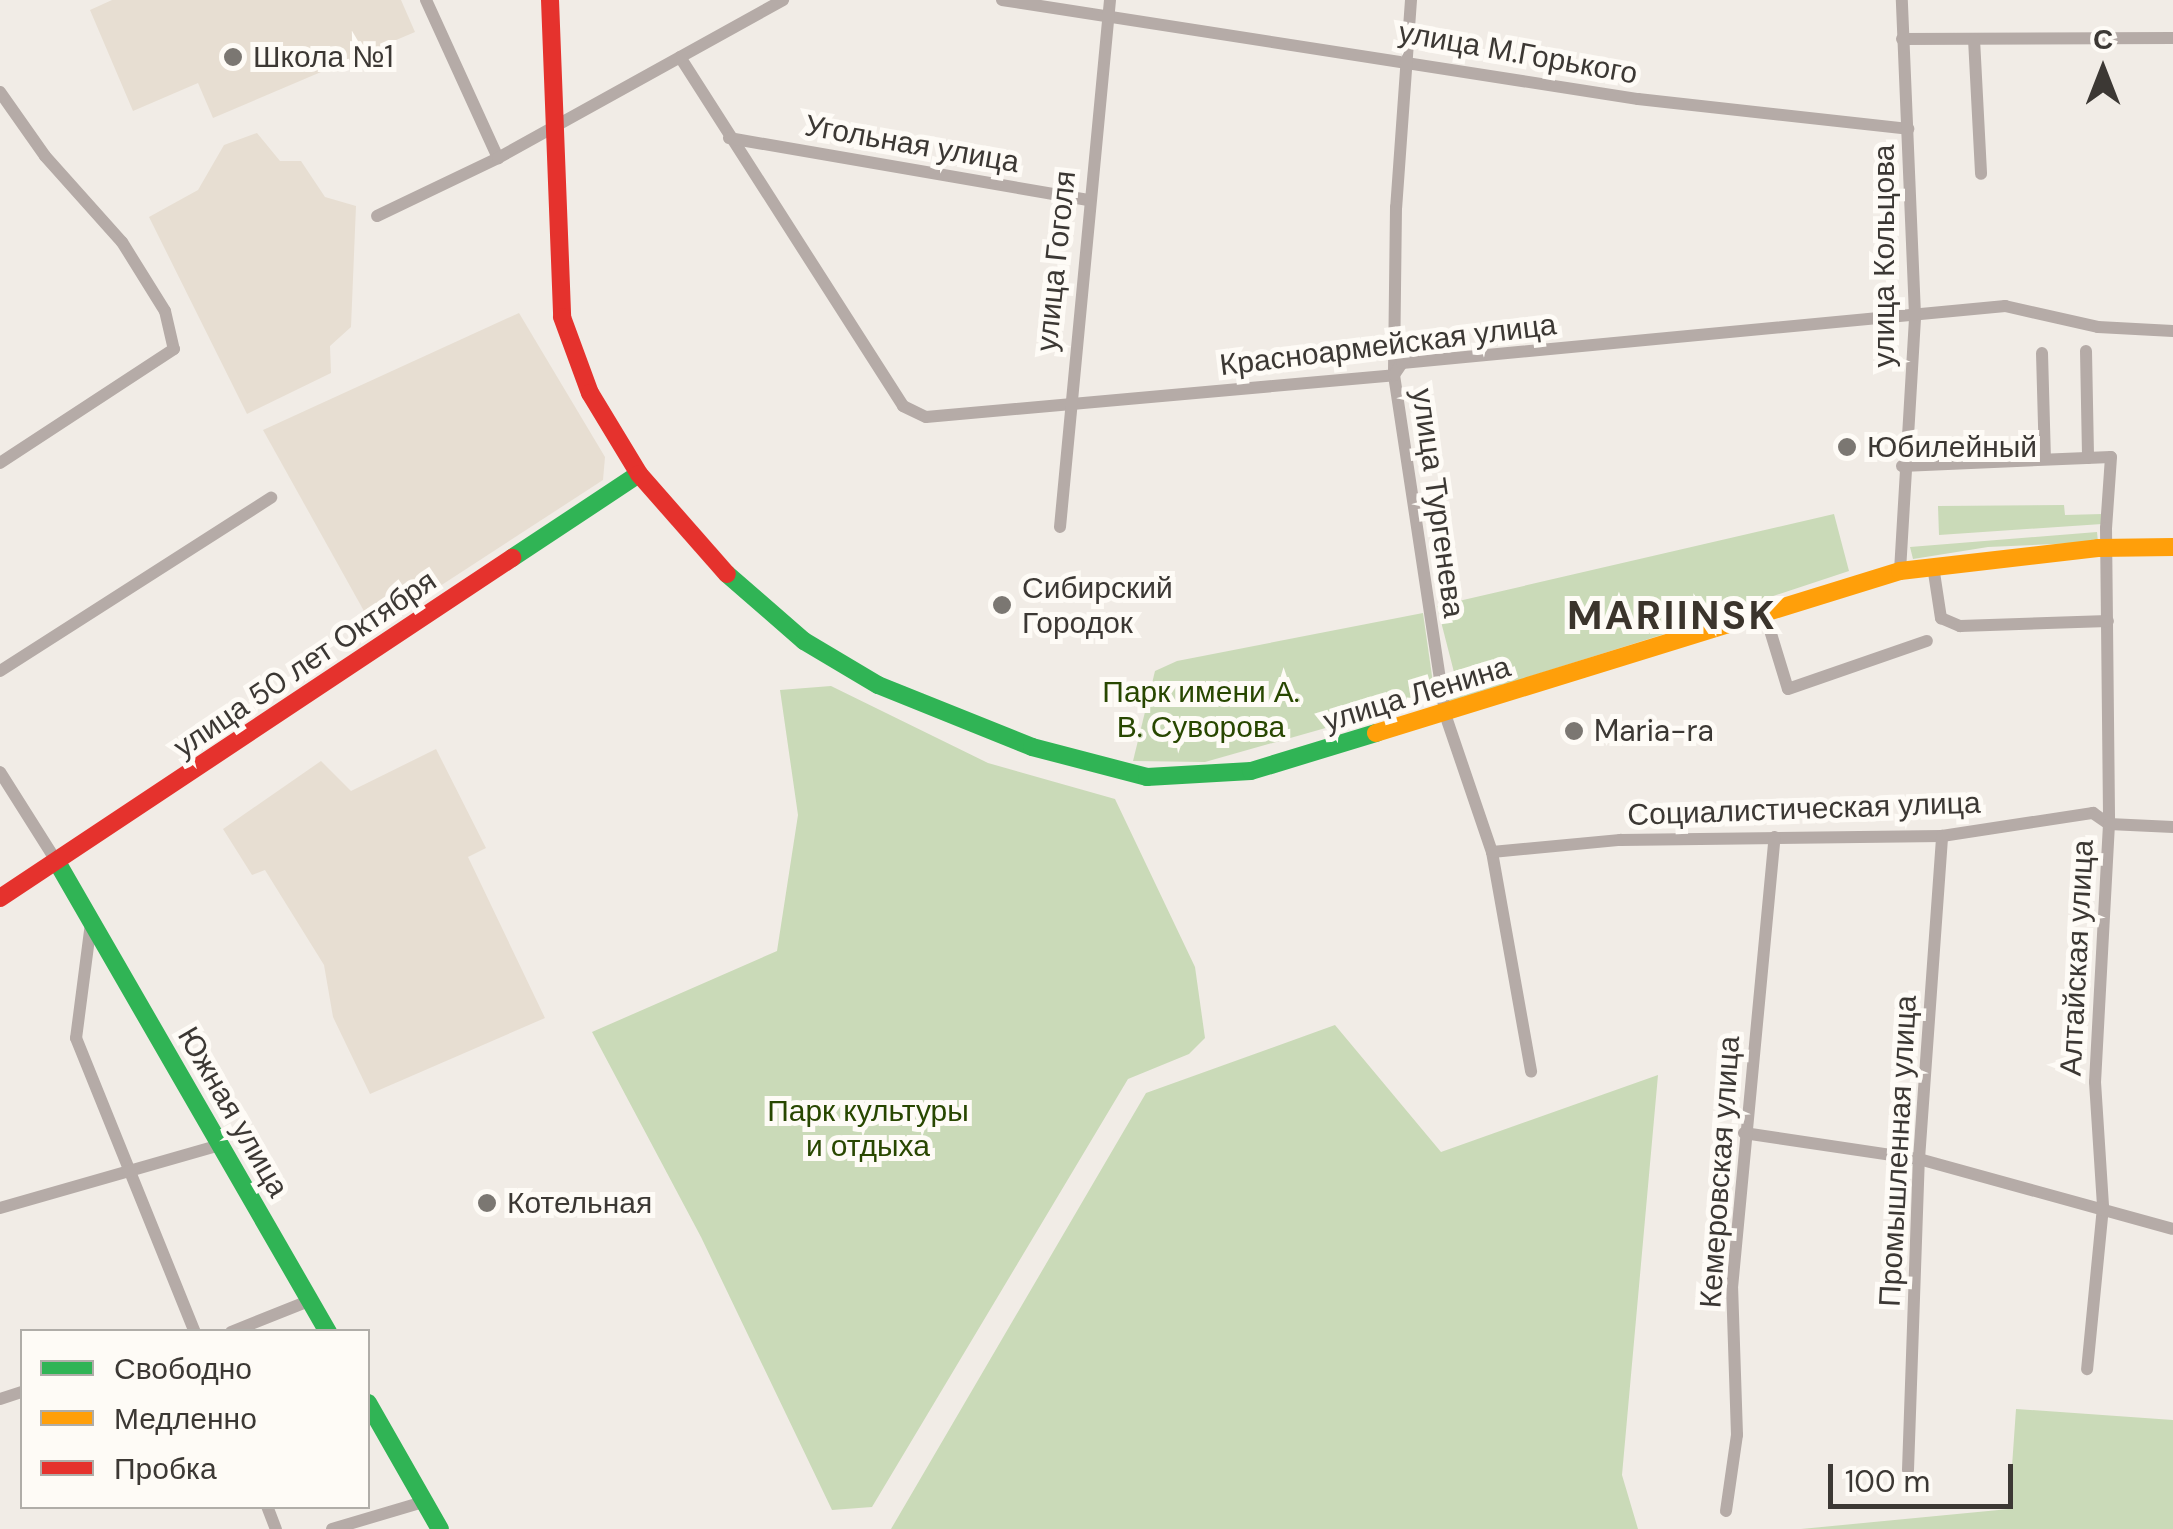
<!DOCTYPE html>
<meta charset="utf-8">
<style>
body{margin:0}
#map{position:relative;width:2173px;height:1529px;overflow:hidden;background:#f1ece6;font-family:"DM Sans",sans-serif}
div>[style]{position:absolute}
.built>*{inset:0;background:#e7ded2}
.green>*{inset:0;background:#cadab8}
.street>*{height:12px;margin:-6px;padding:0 6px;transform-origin:6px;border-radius:6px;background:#b5aba7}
.fast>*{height:18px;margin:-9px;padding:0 9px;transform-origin:9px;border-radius:9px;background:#30b455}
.slow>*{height:18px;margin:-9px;padding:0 9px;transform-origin:9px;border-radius:9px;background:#ff9f0a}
.jam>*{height:18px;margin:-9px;padding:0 9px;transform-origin:9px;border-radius:9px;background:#e5322d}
.dots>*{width:28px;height:28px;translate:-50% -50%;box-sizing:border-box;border:5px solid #fefbf6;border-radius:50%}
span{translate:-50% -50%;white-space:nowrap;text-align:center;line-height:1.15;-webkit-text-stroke:10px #fefbf6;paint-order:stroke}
.street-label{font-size:30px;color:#3c3834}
.poi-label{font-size:30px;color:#3c3834}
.left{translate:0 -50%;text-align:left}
.park-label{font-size:30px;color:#284700}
.district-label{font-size:40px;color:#3b342c;font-weight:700;letter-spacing:2.5px}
.legend{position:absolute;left:20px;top:1329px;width:350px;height:180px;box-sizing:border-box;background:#fefbf6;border:2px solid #b0ada8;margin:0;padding:12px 18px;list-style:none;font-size:30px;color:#3c3834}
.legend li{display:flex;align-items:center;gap:20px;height:50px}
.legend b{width:50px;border:2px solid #b0ada8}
.north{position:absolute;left:2053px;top:20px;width:100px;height:100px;-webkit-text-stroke:8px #fefbf6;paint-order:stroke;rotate:0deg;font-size:28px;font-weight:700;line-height:40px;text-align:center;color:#3c3834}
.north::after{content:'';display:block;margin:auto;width:35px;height:45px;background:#3c3834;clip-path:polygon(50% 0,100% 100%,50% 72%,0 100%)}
.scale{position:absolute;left:1828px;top:1464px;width:185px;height:45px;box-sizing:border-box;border:5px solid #3c3834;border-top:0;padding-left:12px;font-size:30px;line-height:35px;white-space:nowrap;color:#3c3834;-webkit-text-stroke:8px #fefbf6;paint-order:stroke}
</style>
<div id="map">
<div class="built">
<div style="clip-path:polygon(112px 0,401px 0,415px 32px,213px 118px,198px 83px,133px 111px,90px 10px)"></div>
<div style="clip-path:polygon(257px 133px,280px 161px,301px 161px,325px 197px,356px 206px,351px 327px,330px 346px,331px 373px,247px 414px,149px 217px,198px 190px,224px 145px)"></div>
<div style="clip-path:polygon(519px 313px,605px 457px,603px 480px,374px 629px,263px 430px)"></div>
<div style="clip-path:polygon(436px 749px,486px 848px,468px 857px,545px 1018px,370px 1094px,333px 1017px,324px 965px,265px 870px,252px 875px,223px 829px,321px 761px,351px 791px)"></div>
</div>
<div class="green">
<div style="clip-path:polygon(2064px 505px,2065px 515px,2102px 514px,2102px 524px,1939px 535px,1938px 506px)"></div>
<div style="clip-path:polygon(1834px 514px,1849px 571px,1722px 613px,1720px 606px,1641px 629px,1672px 624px,1674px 631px,1449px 702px,1445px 683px,1456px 680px,1437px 606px)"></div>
<div style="clip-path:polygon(2097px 532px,2098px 542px,1988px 547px,1913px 559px,1910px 547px)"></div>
<div style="clip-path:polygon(1423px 613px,1435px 697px,1205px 762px,1133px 761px,1155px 671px,1177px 661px)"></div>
<div style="clip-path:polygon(831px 686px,988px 763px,1115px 799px,1195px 967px,1205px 1038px,1189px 1054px,1128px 1079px,872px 1507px,832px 1510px,701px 1237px,592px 1032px,777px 951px,798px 815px,780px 690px)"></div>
<div style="clip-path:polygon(1335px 1025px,1441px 1152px,1658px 1075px,1622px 1475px,1638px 1529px,891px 1529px,1146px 1093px)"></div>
<div style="clip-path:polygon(2016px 1409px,2173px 1420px,2173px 1529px,1801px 1529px,2009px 1509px)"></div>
</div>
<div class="street">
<div style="left:426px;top:0;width:174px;rotate:65.5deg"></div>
<div style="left:1002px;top:0;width:644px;rotate:8.85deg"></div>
<div style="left:1638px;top:99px;width:272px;rotate:6.3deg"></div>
<div style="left:1411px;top:0;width:208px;rotate:94.1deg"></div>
<div style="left:1396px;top:207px;width:168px;rotate:90.7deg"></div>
<div style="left:1394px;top:375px;width:343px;rotate:81.4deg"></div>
<div style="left:1445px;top:714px;width:146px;rotate:71.2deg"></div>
<div style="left:1492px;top:852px;width:223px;rotate:79.9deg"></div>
<div style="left:1902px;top:39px;width:271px;rotate:-0.2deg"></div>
<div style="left:1974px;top:39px;width:135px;rotate:87deg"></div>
<div style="left:680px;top:57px;width:414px;rotate:57.4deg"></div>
<div style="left:903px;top:406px;width:25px;rotate:26deg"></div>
<div style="left:926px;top:417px;width:470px;rotate:-5.1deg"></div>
<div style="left:1394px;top:375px;width:14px;rotate:-56deg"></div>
<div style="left:1402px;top:363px;width:606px;rotate:-5.4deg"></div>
<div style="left:2005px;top:306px;width:95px;rotate:12.7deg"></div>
<div style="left:2098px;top:327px;width:75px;rotate:3.1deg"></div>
<div style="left:0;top:92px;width:78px;rotate:54.9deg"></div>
<div style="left:45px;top:156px;width:115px;rotate:48.2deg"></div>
<div style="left:122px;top:242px;width:81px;rotate:58.1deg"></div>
<div style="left:165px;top:311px;width:39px;rotate:77deg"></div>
<div style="left:174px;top:349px;width:208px;rotate:146.8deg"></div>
<div style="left:729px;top:138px;width:363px;rotate:9.8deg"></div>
<div style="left:377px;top:216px;width:134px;rotate:-25.6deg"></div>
<div style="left:498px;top:158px;width:326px;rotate:-29deg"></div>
<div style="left:2086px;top:351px;width:107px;rotate:88.9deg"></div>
<div style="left:2042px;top:353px;width:106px;rotate:88.4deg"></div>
<div style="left:1902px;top:466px;width:209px;rotate:-2.5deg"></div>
<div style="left:2111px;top:457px;width:71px;rotate:94deg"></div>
<div style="left:2106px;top:528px;width:296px;rotate:89.4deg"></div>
<div style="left:2109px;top:824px;width:258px;rotate:93.1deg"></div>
<div style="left:2095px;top:1082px;width:125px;rotate:86.3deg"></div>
<div style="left:2103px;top:1207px;width:163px;rotate:95.6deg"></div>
<div style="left:1060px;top:527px;width:529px;rotate:-84.58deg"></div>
<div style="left:1933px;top:566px;width:53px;rotate:81.3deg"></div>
<div style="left:1941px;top:618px;width:21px;rotate:23deg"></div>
<div style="left:1960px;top:626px;width:148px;rotate:-1.9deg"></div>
<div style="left:1900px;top:571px;width:256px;rotate:-86.6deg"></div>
<div style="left:1915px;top:315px;width:315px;rotate:-92.4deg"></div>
<div style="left:1765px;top:614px;width:78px;rotate:73deg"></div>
<div style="left:1788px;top:689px;width:147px;rotate:-19.1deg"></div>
<div style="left:0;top:671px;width:322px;rotate:-32.6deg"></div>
<div style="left:0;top:772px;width:107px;rotate:57.7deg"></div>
<div style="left:1492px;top:852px;width:129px;rotate:-5.4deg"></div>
<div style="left:1620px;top:840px;width:322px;rotate:-0.7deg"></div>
<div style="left:1942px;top:836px;width:153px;rotate:-8.7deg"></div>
<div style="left:2093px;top:813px;width:19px;rotate:35deg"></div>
<div style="left:2109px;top:824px;width:64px;rotate:2.7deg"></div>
<div style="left:91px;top:923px;width:116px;rotate:97.4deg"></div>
<div style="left:76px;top:1038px;width:317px;rotate:68deg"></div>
<div style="left:1744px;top:1133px;width:177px;rotate:8.5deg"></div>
<div style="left:1919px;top:1159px;width:263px;rotate:15.4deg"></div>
<div style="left:0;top:1208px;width:228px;rotate:-16deg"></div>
<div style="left:231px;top:1332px;width:86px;rotate:-21.8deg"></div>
<div style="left:0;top:1399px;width:23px;rotate:-18deg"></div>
<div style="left:1908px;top:1470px;width:311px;rotate:-88deg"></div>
<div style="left:1919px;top:1159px;width:324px;rotate:-85.9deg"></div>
<div style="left:267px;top:1506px;width:25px;rotate:69deg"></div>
<div style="left:1726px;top:1511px;width:77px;rotate:-81.8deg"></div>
<div style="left:1737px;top:1435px;width:147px;rotate:-91.9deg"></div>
<div style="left:1732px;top:1288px;width:453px;rotate:-84.6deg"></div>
<div style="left:332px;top:1529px;width:95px;rotate:-16.5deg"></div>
</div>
<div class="fast">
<div style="left:512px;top:558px;width:152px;rotate:-33.5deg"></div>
<div style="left:727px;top:574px;width:102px;rotate:41deg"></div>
<div style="left:804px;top:641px;width:86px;rotate:30.7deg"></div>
<div style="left:878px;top:685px;width:166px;rotate:21.9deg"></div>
<div style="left:1032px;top:747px;width:119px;rotate:14.6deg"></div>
<div style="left:1147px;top:777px;width:104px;rotate:-3.3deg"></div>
<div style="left:1251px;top:771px;width:131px;rotate:-16.9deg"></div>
<div style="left:57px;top:862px;width:543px;rotate:60.03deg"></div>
<div style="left:368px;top:1403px;width:145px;rotate:60.3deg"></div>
</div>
<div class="slow">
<div style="left:1376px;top:733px;width:548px;rotate:-17.18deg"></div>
<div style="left:1900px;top:571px;width:199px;rotate:-6.6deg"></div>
<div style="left:2098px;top:548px;width:75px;rotate:-0.8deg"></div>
</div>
<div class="jam">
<div style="left:550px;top:0;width:317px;rotate:87.8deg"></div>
<div style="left:562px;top:317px;width:81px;rotate:69.8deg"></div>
<div style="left:590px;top:393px;width:95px;rotate:58.8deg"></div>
<div style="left:639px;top:474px;width:133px;rotate:48.7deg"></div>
<div style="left:0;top:898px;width:615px;rotate:-33.59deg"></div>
</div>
<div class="dots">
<div style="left:233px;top:57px;background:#7b7772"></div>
<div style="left:1847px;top:447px;background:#7b7772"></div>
<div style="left:1002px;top:605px;background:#7b7772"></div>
<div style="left:1574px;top:731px;background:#7b7772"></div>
<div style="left:487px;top:1203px;background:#7b7772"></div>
</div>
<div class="street-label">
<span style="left:1518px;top:53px;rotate:10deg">улица М.Горького</span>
<span style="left:912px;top:144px;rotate:10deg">Угольная улица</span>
<span style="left:1884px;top:256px;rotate:-90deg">улица Кольцова</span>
<span style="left:1056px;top:261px;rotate:-84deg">улица Гоголя</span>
<span style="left:1388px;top:345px;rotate:-7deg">Красноармейская улица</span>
<span style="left:1438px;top:503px;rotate:82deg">улица Тургенева</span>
<span style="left:305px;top:664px;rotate:-34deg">улица 50 лет Октября</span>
<span style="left:1417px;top:694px;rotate:-17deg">улица Ленина</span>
<span style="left:1804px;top:809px;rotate:-2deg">Социалистическая улица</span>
<span style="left:2077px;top:958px;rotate:-87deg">Алтайская улица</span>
<span style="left:233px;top:1112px;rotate:60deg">Южная улица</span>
<span style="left:1898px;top:1151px;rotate:-87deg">Промышленная улица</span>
<span style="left:1720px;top:1172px;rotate:-86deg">Кемеровская улица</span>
</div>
<div class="poi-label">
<span class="left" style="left:253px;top:57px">Школа №1</span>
<span class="left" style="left:1867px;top:447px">Юбилейный</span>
<span class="left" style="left:1022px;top:605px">Сибирский<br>Городок</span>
<span class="left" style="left:1594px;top:731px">Maria-ra</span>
<span class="left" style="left:507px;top:1203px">Котельная</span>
</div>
<div class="park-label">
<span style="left:1201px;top:709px">Парк имени А.<br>В. Суворова</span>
<span style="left:868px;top:1128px">Парк культуры<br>и отдыха</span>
</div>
<div class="district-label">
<span style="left:1672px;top:615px">MARIINSK</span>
</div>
<ul class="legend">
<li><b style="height:12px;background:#30b455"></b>Свободно</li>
<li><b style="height:12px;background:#ff9f0a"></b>Медленно</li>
<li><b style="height:12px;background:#e5322d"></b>Пробка</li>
</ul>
<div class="north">С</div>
<div class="scale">100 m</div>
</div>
